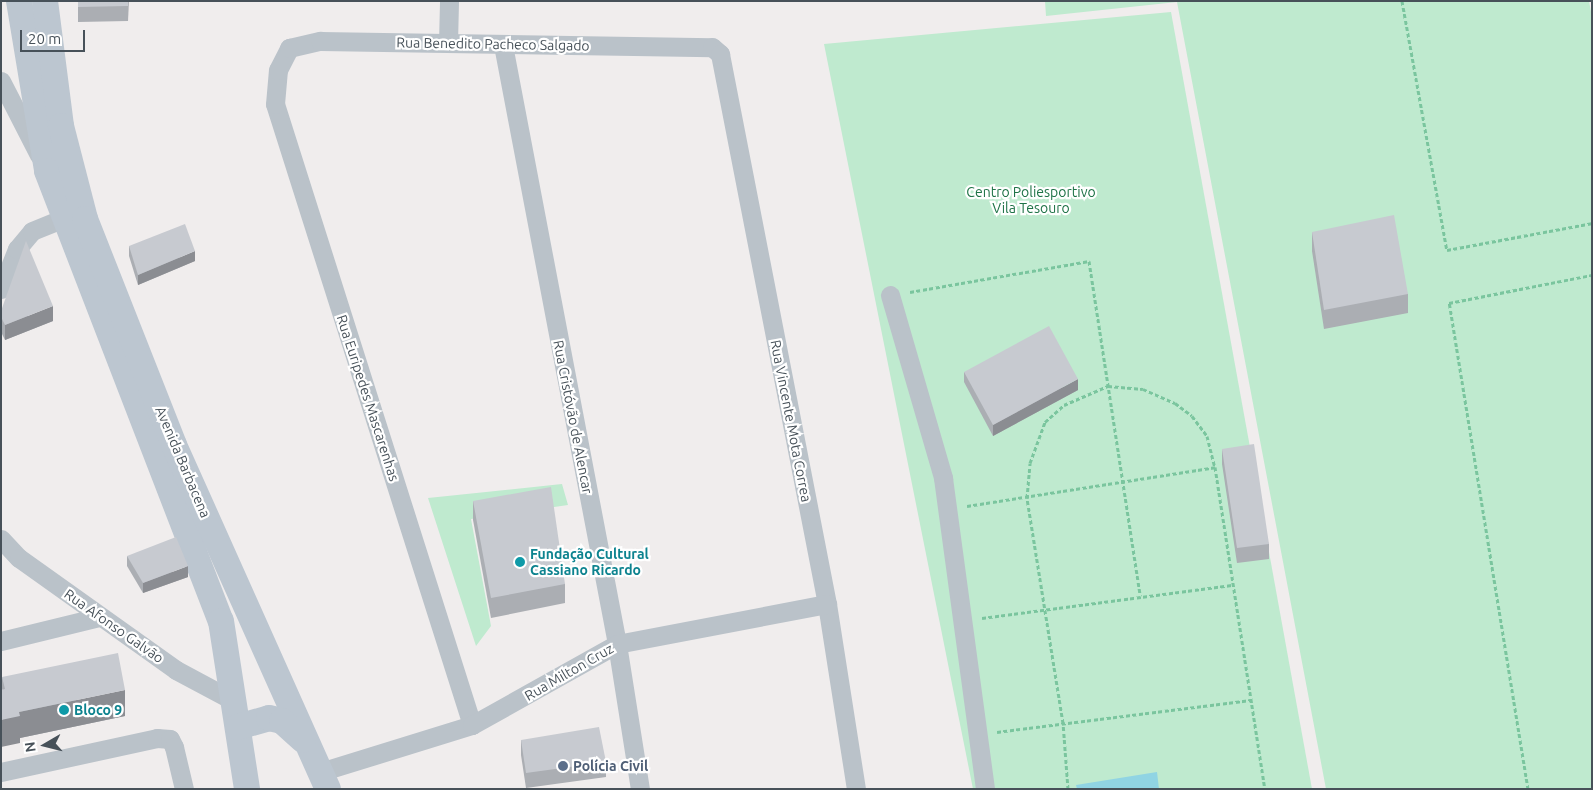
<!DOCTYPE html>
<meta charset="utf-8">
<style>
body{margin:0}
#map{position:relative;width:1593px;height:790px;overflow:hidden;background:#f0eded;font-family:Ubuntu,sans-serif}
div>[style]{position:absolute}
.green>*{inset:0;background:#bfeacf}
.water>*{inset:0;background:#90d4e3}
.path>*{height:3px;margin-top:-1.5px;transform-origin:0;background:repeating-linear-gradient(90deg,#7ac59e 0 4px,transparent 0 6.5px)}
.minor>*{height:19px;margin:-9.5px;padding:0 9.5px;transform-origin:9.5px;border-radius:9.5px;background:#bac2c9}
.secondary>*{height:26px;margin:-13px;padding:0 13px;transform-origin:13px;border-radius:13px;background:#bcc6d0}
.wall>*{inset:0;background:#abaeb3}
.shaded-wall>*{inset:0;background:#8b8d92}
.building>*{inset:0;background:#c7cad0}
.dots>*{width:14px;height:14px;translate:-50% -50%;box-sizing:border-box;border:2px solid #fff;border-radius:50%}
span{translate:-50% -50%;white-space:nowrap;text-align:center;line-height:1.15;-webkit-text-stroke:4.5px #fff;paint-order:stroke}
.street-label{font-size:14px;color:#475159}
.park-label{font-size:14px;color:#1f7347}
.culture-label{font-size:14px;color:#0d838f;font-weight:700}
.left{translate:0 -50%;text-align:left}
.service-label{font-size:14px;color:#4e5e75;font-weight:700}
.frame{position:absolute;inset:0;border:2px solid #475159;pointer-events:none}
.north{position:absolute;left:20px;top:720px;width:50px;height:50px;-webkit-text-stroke:4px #fff;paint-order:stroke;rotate:262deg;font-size:14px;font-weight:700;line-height:20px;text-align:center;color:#475159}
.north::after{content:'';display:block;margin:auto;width:18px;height:22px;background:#475159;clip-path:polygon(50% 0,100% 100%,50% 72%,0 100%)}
.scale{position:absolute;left:20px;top:30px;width:65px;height:22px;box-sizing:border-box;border:2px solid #475159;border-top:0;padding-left:6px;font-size:15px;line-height:18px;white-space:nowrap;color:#475159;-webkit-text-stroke:4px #fff;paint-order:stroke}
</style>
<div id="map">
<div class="green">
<div style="clip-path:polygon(1045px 1px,1589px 1px,1592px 17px,1592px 789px,1326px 789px,1177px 2px,1046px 16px)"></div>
<div style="clip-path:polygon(1171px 12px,1312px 789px,973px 789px,824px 44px)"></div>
<div style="clip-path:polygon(562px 484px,568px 505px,471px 519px,491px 626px,476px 646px,428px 498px)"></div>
</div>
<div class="water">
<div style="clip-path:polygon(1157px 772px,1159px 789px,1077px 789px,1076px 785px)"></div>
</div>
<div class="path">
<div style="left:1402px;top:1px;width:253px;rotate:79.8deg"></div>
<div style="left:1447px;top:250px;width:147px;rotate:-10.5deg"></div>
<div style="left:910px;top:292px;width:182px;rotate:-9.8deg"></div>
<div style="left:1089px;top:261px;width:339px;rotate:81.3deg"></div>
<div style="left:967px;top:506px;width:251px;rotate:-8.9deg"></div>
<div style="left:982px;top:618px;width:254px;rotate:-7.5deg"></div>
<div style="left:997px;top:732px;width:256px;rotate:-7.2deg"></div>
<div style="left:1068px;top:789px;width:66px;rotate:-94.3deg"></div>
<div style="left:1063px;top:723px;width:228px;rotate:-99.1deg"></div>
<div style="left:1027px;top:498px;width:35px;rotate:-85deg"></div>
<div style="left:1030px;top:463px;width:44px;rotate:-69.9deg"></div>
<div style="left:1045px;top:422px;width:25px;rotate:-42deg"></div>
<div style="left:1064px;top:405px;width:48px;rotate:-23.4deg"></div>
<div style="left:1108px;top:386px;width:35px;rotate:5deg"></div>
<div style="left:1143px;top:389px;width:35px;rotate:24deg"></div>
<div style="left:1175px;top:403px;width:21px;rotate:37deg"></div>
<div style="left:1192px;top:416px;width:25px;rotate:53deg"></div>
<div style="left:1207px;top:436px;width:32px;rotate:76deg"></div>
<div style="left:1215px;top:467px;width:326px;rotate:81.2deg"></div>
<div style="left:1528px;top:789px;width:492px;rotate:-99.2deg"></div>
<div style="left:1449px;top:303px;width:146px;rotate:-11.1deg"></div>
</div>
<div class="minor">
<div style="left:448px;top:43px;width:42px;rotate:-88.6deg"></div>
<div style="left:503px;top:45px;width:610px;rotate:79.22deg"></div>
<div style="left:617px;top:644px;width:147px;rotate:81deg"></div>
<div style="left:1px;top:81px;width:83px;rotate:62.8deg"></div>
<div style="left:1px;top:289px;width:43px;rotate:-68.2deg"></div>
<div style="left:17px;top:249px;width:23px;rotate:-50deg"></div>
<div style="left:32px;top:231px;width:35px;rotate:-22deg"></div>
<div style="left:890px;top:295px;width:191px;rotate:73.8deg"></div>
<div style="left:943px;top:478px;width:314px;rotate:82.3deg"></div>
<div style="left:1px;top:539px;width:26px;rotate:47deg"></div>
<div style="left:19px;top:558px;width:193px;rotate:35.5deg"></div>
<div style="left:176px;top:670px;width:66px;rotate:28.1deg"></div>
<div style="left:1px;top:641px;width:101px;rotate:-13.8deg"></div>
<div style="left:472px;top:725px;width:651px;rotate:-107.6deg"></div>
<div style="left:275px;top:104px;width:34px;rotate:-85deg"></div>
<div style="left:278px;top:70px;width:25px;rotate:-63deg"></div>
<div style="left:289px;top:48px;width:32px;rotate:-13deg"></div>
<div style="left:320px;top:41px;width:392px;rotate:0.9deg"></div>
<div style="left:712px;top:47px;width:11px;rotate:41deg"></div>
<div style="left:720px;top:54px;width:560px;rotate:78.99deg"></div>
<div style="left:827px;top:604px;width:187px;rotate:81.1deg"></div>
<div style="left:1px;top:772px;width:160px;rotate:-12.3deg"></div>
<div style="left:157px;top:738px;width:13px;rotate:4deg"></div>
<div style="left:170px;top:739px;width:9px;rotate:63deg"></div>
<div style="left:174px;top:747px;width:43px;rotate:76.6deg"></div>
<div style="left:320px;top:772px;width:159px;rotate:-17.2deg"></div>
<div style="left:472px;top:725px;width:166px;rotate:-29.2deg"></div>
<div style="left:617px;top:644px;width:214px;rotate:-10.8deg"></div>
</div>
<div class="secondary">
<div style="left:19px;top:1px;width:172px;rotate:80.6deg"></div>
<div style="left:47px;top:171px;width:482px;rotate:68.9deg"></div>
<div style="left:221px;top:621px;width:170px;rotate:81.2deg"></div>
<div style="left:45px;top:1px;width:126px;rotate:82.7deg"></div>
<div style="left:61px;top:126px;width:96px;rotate:75.5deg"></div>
<div style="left:85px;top:219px;width:243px;rotate:68.5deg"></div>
<div style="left:174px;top:445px;width:377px;rotate:65.9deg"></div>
<div style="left:238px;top:727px;width:32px;rotate:-16deg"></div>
<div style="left:269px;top:718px;width:13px;rotate:13deg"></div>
<div style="left:282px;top:721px;width:28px;rotate:42deg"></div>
</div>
<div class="wall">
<div style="clip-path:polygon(78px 1px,129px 1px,128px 21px,78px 22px)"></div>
<div style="clip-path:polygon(1312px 232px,1408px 294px,1408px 313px,1324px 329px,1312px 251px)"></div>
<div style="clip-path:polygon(129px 246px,195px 261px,138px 285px,129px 256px)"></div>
<div style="clip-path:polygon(1px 311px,53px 321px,5px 340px,1px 332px)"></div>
<div style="clip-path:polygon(964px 372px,1078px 390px,993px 436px,964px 382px)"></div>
<div style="clip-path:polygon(1222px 449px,1269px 544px,1269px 559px,1237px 563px,1222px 464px)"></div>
<div style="clip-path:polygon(473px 501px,565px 584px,565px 603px,491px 618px,473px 520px)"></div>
<div style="clip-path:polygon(127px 556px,188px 577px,143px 593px,127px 566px)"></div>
<div style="clip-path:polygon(2px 677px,125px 716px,20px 738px,20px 743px,2px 689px)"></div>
<div style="clip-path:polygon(521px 740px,606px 762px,606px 777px,526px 788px,521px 755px)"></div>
</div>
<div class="shaded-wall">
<div style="clip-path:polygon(195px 251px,195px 261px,138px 285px,138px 275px)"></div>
<div style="clip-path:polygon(53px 306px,53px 321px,5px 340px,5px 325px)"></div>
<div style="clip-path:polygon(1078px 379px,1078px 390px,993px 436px,993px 425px)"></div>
<div style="clip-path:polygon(188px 566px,188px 577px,143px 593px,143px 583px)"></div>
<div style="clip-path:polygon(125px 690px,125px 716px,20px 738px,20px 743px,1px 747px,1px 720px,19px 712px)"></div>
</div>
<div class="building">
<div style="clip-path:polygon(78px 1px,128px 1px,128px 6px,78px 7px)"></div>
<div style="clip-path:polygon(1394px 215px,1408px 294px,1324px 310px,1312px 232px)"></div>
<div style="clip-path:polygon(185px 224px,195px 251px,138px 275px,129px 246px)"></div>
<div style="clip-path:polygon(26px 241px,53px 306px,5px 325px,1px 317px,1px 311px)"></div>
<div style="clip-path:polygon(1049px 326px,1078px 379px,993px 425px,964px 372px)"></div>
<div style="clip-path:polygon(1254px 444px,1269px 544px,1237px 548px,1222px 449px)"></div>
<div style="clip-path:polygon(551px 487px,565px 584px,491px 598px,473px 501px)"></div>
<div style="clip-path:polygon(176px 537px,188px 566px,143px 583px,127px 556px)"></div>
<div style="clip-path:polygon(118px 653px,125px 690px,19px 712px,20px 716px,1px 720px,1px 690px,5px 689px,2px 677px)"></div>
<div style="clip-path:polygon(599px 727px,606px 762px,526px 773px,521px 740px)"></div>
</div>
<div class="dots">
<div style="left:520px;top:562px;background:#0f9aa8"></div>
<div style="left:64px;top:710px;background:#0f9aa8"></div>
<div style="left:563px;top:766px;background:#5c6f8a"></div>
</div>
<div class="street-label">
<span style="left:493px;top:44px;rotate:1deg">Rua Benedito Pacheco Salgado</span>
<span style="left:368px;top:398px;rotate:72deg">Rua Euripedes Mascarenhas</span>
<span style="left:573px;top:417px;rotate:79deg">Rua Cristóvão de Alencar</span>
<span style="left:791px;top:421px;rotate:79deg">Rua Vincente Mota Correa</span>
<span style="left:183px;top:462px;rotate:67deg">Avenida Barbacena</span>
<span style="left:114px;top:626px;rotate:35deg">Rua Afonso Galvão</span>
<span style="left:569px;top:672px;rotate:-30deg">Rua Milton Cruz</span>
</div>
<div class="park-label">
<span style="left:1031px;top:200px">Centro Poliesportivo<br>Vila Tesouro</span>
</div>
<div class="culture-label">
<span class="left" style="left:530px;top:562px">Fundação Cultural<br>Cassiano Ricardo</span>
<span class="left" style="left:74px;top:710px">Bloco 9</span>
</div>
<div class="service-label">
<span class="left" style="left:573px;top:766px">Polícia Civil</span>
</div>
<div class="frame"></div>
<div class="north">N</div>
<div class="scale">20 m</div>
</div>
